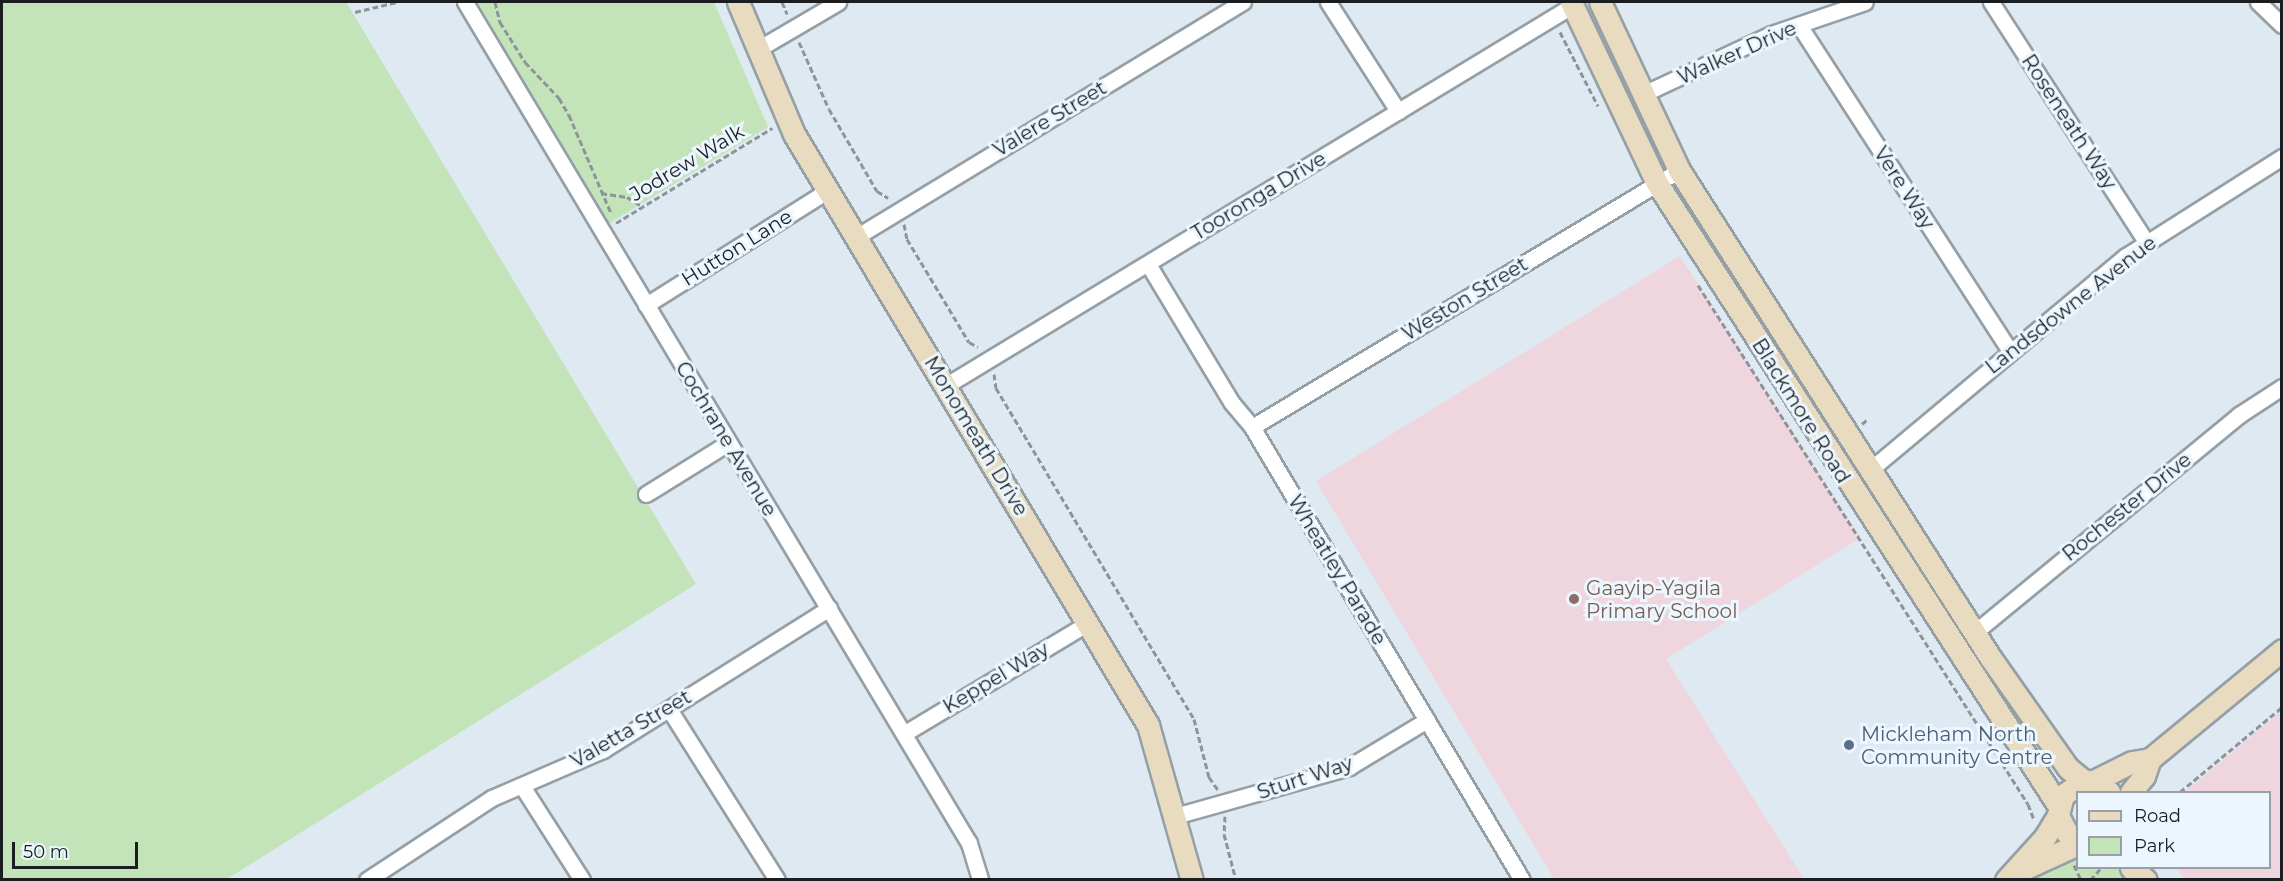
<!DOCTYPE html>
<style>
body{margin:0}
#map{position:relative;width:2283px;height:881px;overflow:hidden;background:#dee9f1;font-family:Montserrat,sans-serif}
div>[style]{position:absolute}
.commercial>*{inset:0;background:#eed5de}
.green>*{inset:0;background:#c3e4b8}
.path>*{height:3px;margin-top:-1.5px;transform-origin:0;background:repeating-linear-gradient(90deg,#8d949a 0 6px,transparent 0 9px)}
.roads{filter:drop-shadow(2px 0 #959fa6) drop-shadow(-2px 0 #959fa6) drop-shadow(0 2px #959fa6) drop-shadow(0 -2px #959fa6)}
.street>*{height:15px;margin:-7.5px;padding:0 7.5px;transform-origin:7.5px;border-radius:7.5px;background:#fff}
.secondary>*{height:21px;margin:-10.5px;padding:0 10.5px;transform-origin:10.5px;border-radius:10.5px;background:#e8dbbf}
.dots>*{width:16px;height:16px;translate:-50% -50%;box-sizing:border-box;border:3px solid #ebf6fe;border-radius:50%}
span{translate:-50% -50%;white-space:nowrap;text-align:center;line-height:1.15;-webkit-text-stroke:6px #ebf6fe;paint-order:stroke}
.street-label{font-size:20px;color:#1b1e21}
.education-label{font-size:20px;color:#785e54}
.left{translate:0 -50%;text-align:left}
.service-label{font-size:20px;color:#4e5e75}
.frame{position:absolute;inset:0;border:3px solid #1b1e21;pointer-events:none}
.legend{position:absolute;left:2076px;top:791px;width:195px;height:78px;box-sizing:border-box;background:#ebf6fe;border:2px solid #98a0a6;margin:0;padding:8px 10px;list-style:none;font-size:18px;color:#1b1e21}
.legend li{display:flex;align-items:center;gap:12px;height:30px}
.legend b{width:30px;border:2px solid #98a0a6}
.scale{position:absolute;left:12px;top:842px;width:126px;height:27px;box-sizing:border-box;border:3px solid #1b1e21;border-top:0;padding-left:8px;font-size:18px;line-height:21px;white-space:nowrap;color:#1b1e21;-webkit-text-stroke:4px #ebf6fe;paint-order:stroke}
</style>
<div id="map">
<div class="commercial">
<div style="clip-path:polygon(1680px 256px,1860px 538px,1666px 659px,1804px 879px,1554px 879px,1316px 481px)"></div>
<div style="clip-path:polygon(2281px 711px,2281px 879px,2185px 879px,2175px 868px,2270px 868px,2270px 792px,2185px 792px)"></div>
</div>
<div class="green">
<div style="clip-path:polygon(2px 2px,346px 2px,696px 584px,227px 879px,2px 880px)"></div>
<div style="clip-path:polygon(477px 2px,714px 2px,768px 127px,608px 224px)"></div>
<div style="clip-path:polygon(2077px 844px,2078px 868px,2131px 868px,2146px 880px,2006px 880px)"></div>
</div>
<div class="path">
<div style="left:495px;top:2px;width:21px;rotate:76deg"></div>
<div style="left:500px;top:22px;width:47px;rotate:58deg"></div>
<div style="left:525px;top:62px;width:50px;rotate:46.6deg"></div>
<div style="left:559px;top:98px;width:20px;rotate:60deg"></div>
<div style="left:569px;top:115px;width:107px;rotate:66.8deg"></div>
<div style="left:782px;top:2px;width:13px;rotate:67deg"></div>
<div style="left:355px;top:12px;width:43px;rotate:-13.4deg"></div>
<div style="left:1560px;top:32px;width:83px;rotate:62.8deg"></div>
<div style="left:799px;top:42px;width:73px;rotate:65.9deg"></div>
<div style="left:829px;top:109px;width:95px;rotate:59.7deg"></div>
<div style="left:877px;top:191px;width:13px;rotate:32deg"></div>
<div style="left:601px;top:193px;width:26px;rotate:9deg"></div>
<div style="left:627px;top:197px;width:19px;rotate:32deg"></div>
<div style="left:616px;top:223px;width:183px;rotate:-31.3deg"></div>
<div style="left:904px;top:224px;width:15px;rotate:79deg"></div>
<div style="left:907px;top:239px;width:120px;rotate:59deg"></div>
<div style="left:969px;top:342px;width:10px;rotate:29deg"></div>
<div style="left:1698px;top:285px;width:615px;rotate:57.55deg"></div>
<div style="left:2028px;top:804px;width:17px;rotate:69deg"></div>
<div style="left:994px;top:374px;width:14px;rotate:82deg"></div>
<div style="left:996px;top:388px;width:386px;rotate:59.1deg"></div>
<div style="left:1194px;top:719px;width:60px;rotate:75.5deg"></div>
<div style="left:1209px;top:777px;width:16px;rotate:55deg"></div>
<div style="left:1862px;top:424px;width:8px;rotate:-40deg"></div>
<div style="left:2180px;top:792px;width:133px;rotate:-39.8deg"></div>
<div style="left:1225px;top:816px;width:18px;rotate:93deg"></div>
<div style="left:1224px;top:834px;width:48px;rotate:75.4deg"></div>
<div style="left:2074px;top:865px;width:17px;rotate:65deg"></div>
<div style="left:2090px;top:880px;width:16px;rotate:-47deg"></div>
</div>
<div class="roads">
<div class="street">
<div style="left:465px;top:2px;width:980px;rotate:59.07deg"></div>
<div style="left:969px;top:843px;width:39px;rotate:73deg"></div>
<div style="left:1328px;top:2px;width:130px;rotate:57.3deg"></div>
<div style="left:1991px;top:2px;width:287px;rotate:57.1deg"></div>
<div style="left:2258px;top:2px;width:33px;rotate:44deg"></div>
<div style="left:1799px;top:25px;width:388px;rotate:57.1deg"></div>
<div style="left:758px;top:49px;width:93px;rotate:-30.4deg"></div>
<div style="left:1643px;top:94px;width:141px;rotate:-25.1deg"></div>
<div style="left:1771px;top:34px;width:99px;rotate:-18.8deg"></div>
<div style="left:856px;top:237px;width:453px;rotate:-31.3deg"></div>
<div style="left:1148px;top:264px;width:162px;rotate:58.9deg"></div>
<div style="left:1232px;top:403px;width:31px;rotate:50deg"></div>
<div style="left:1252px;top:427px;width:527px;rotate:59.2deg"></div>
<div style="left:646px;top:305px;width:214px;rotate:-32.2deg"></div>
<div style="left:945px;top:386px;width:735px;rotate:-31.24deg"></div>
<div style="left:1252px;top:427px;width:498px;rotate:-31deg"></div>
<div style="left:1871px;top:469px;width:332px;rotate:-39.9deg"></div>
<div style="left:2126px;top:256px;width:185px;rotate:-32.4deg"></div>
<div style="left:646px;top:494px;width:97px;rotate:-31.9deg"></div>
<div style="left:1975px;top:632px;width:342px;rotate:-39.4deg"></div>
<div style="left:2239px;top:415px;width:51px;rotate:-33.1deg"></div>
<div style="left:669px;top:709px;width:202px;rotate:57.7deg"></div>
<div style="left:905px;top:733px;width:214px;rotate:-31deg"></div>
<div style="left:522px;top:786px;width:112px;rotate:57.4deg"></div>
<div style="left:1175px;top:816px;width:181px;rotate:-15.7deg"></div>
<div style="left:1349px;top:767px;width:91px;rotate:-31.1deg"></div>
<div style="left:367px;top:880px;width:149px;rotate:-33.3deg"></div>
<div style="left:492px;top:798px;width:121px;rotate:-23.4deg"></div>
<div style="left:603px;top:750px;width:267px;rotate:-32.1deg"></div>
</div>
<div class="secondary">
<div style="left:738px;top:2px;width:143px;rotate:67deg"></div>
<div style="left:794px;top:134px;width:689px;rotate:59.08deg"></div>
<div style="left:1148px;top:725px;width:161px;rotate:74.2deg"></div>
<div style="left:1571px;top:2px;width:200px;rotate:64.6deg"></div>
<div style="left:1657px;top:183px;width:740px;rotate:57.19deg"></div>
<div style="left:1600px;top:2px;width:186px;rotate:64.8deg"></div>
<div style="left:1679px;top:170px;width:578px;rotate:57.44deg"></div>
<div style="left:1990px;top:657px;width:136px;rotate:54.9deg"></div>
<div style="left:2068px;top:768px;width:21px;rotate:39deg"></div>
<div style="left:2094px;top:781px;width:42px;rotate:-26.6deg"></div>
<div style="left:2132px;top:762px;width:18px;rotate:-9deg"></div>
<div style="left:2150px;top:759px;width:171px;rotate:-39.5deg"></div>
<div style="left:2131px;top:792px;width:21px;rotate:-51deg"></div>
<div style="left:2144px;top:776px;width:18px;rotate:-71deg"></div>
<div style="left:2078px;top:840px;width:13px;rotate:-148deg"></div>
<div style="left:2067px;top:833px;width:20px;rotate:-117deg"></div>
<div style="left:2058px;top:815px;width:21px;rotate:-76deg"></div>
<div style="left:2063px;top:795px;width:25px;rotate:-34deg"></div>
<div style="left:2084px;top:781px;width:10px"></div>
<div style="left:2094px;top:781px;width:19px;rotate:36deg"></div>
<div style="left:2131px;top:868px;width:19px;rotate:39deg"></div>
<div style="left:2015px;top:873px;width:69px;rotate:-24.7deg"></div>
<div style="left:2006px;top:880px;width:58px;rotate:-47.8deg"></div>
<div style="left:2045px;top:837px;width:26px;rotate:-59deg"></div>
</div>
</div>
<div class="dots">
<div style="left:1574px;top:599px;background:#8d6e63"></div>
<div style="left:1849px;top:745px;background:#5c6f8a"></div>
</div>
<div class="street-label">
<span style="left:1737px;top:53px;rotate:-24deg">Walker Drive</span>
<span style="left:1050px;top:119px;rotate:-31deg">Valere Street</span>
<span style="left:2069px;top:122px;rotate:57deg">Roseneath Way</span>
<span style="left:687px;top:163px;rotate:-31deg">Jodrew Walk</span>
<span style="left:1904px;top:188px;rotate:57deg">Vere Way</span>
<span style="left:1259px;top:196px;rotate:-31deg">Tooronga Drive</span>
<span style="left:737px;top:248px;rotate:-32deg">Hutton Lane</span>
<span style="left:1465px;top:299px;rotate:-31deg">Weston Street</span>
<span style="left:2071px;top:305px;rotate:-38deg">Landsdowne Avenue</span>
<span style="left:1801px;top:411px;rotate:58deg">Blackmore Road</span>
<span style="left:976px;top:436px;rotate:59deg">Monomeath Drive</span>
<span style="left:726px;top:439px;rotate:59deg">Cochrane Avenue</span>
<span style="left:2127px;top:507px;rotate:-39deg">Rochester Drive</span>
<span style="left:1337px;top:570px;rotate:59deg">Wheatley Parade</span>
<span style="left:996px;top:678px;rotate:-31deg">Keppel Way</span>
<span style="left:631px;top:729px;rotate:-30deg">Valetta Street</span>
<span style="left:1305px;top:778px;rotate:-18deg">Sturt Way</span>
</div>
<div class="education-label">
<span class="left" style="left:1586px;top:600px">Gaayip-Yagila<br>Primary School</span>
</div>
<div class="service-label">
<span class="left" style="left:1861px;top:746px">Mickleham North<br>Community Centre</span>
</div>
<div class="frame"></div>
<ul class="legend">
<li><b style="height:8px;background:#e8dbbf"></b>Road</li>
<li><b style="height:16px;background:#c3e4b8"></b>Park</li>
</ul>
<div class="scale">50 m</div>
</div>
